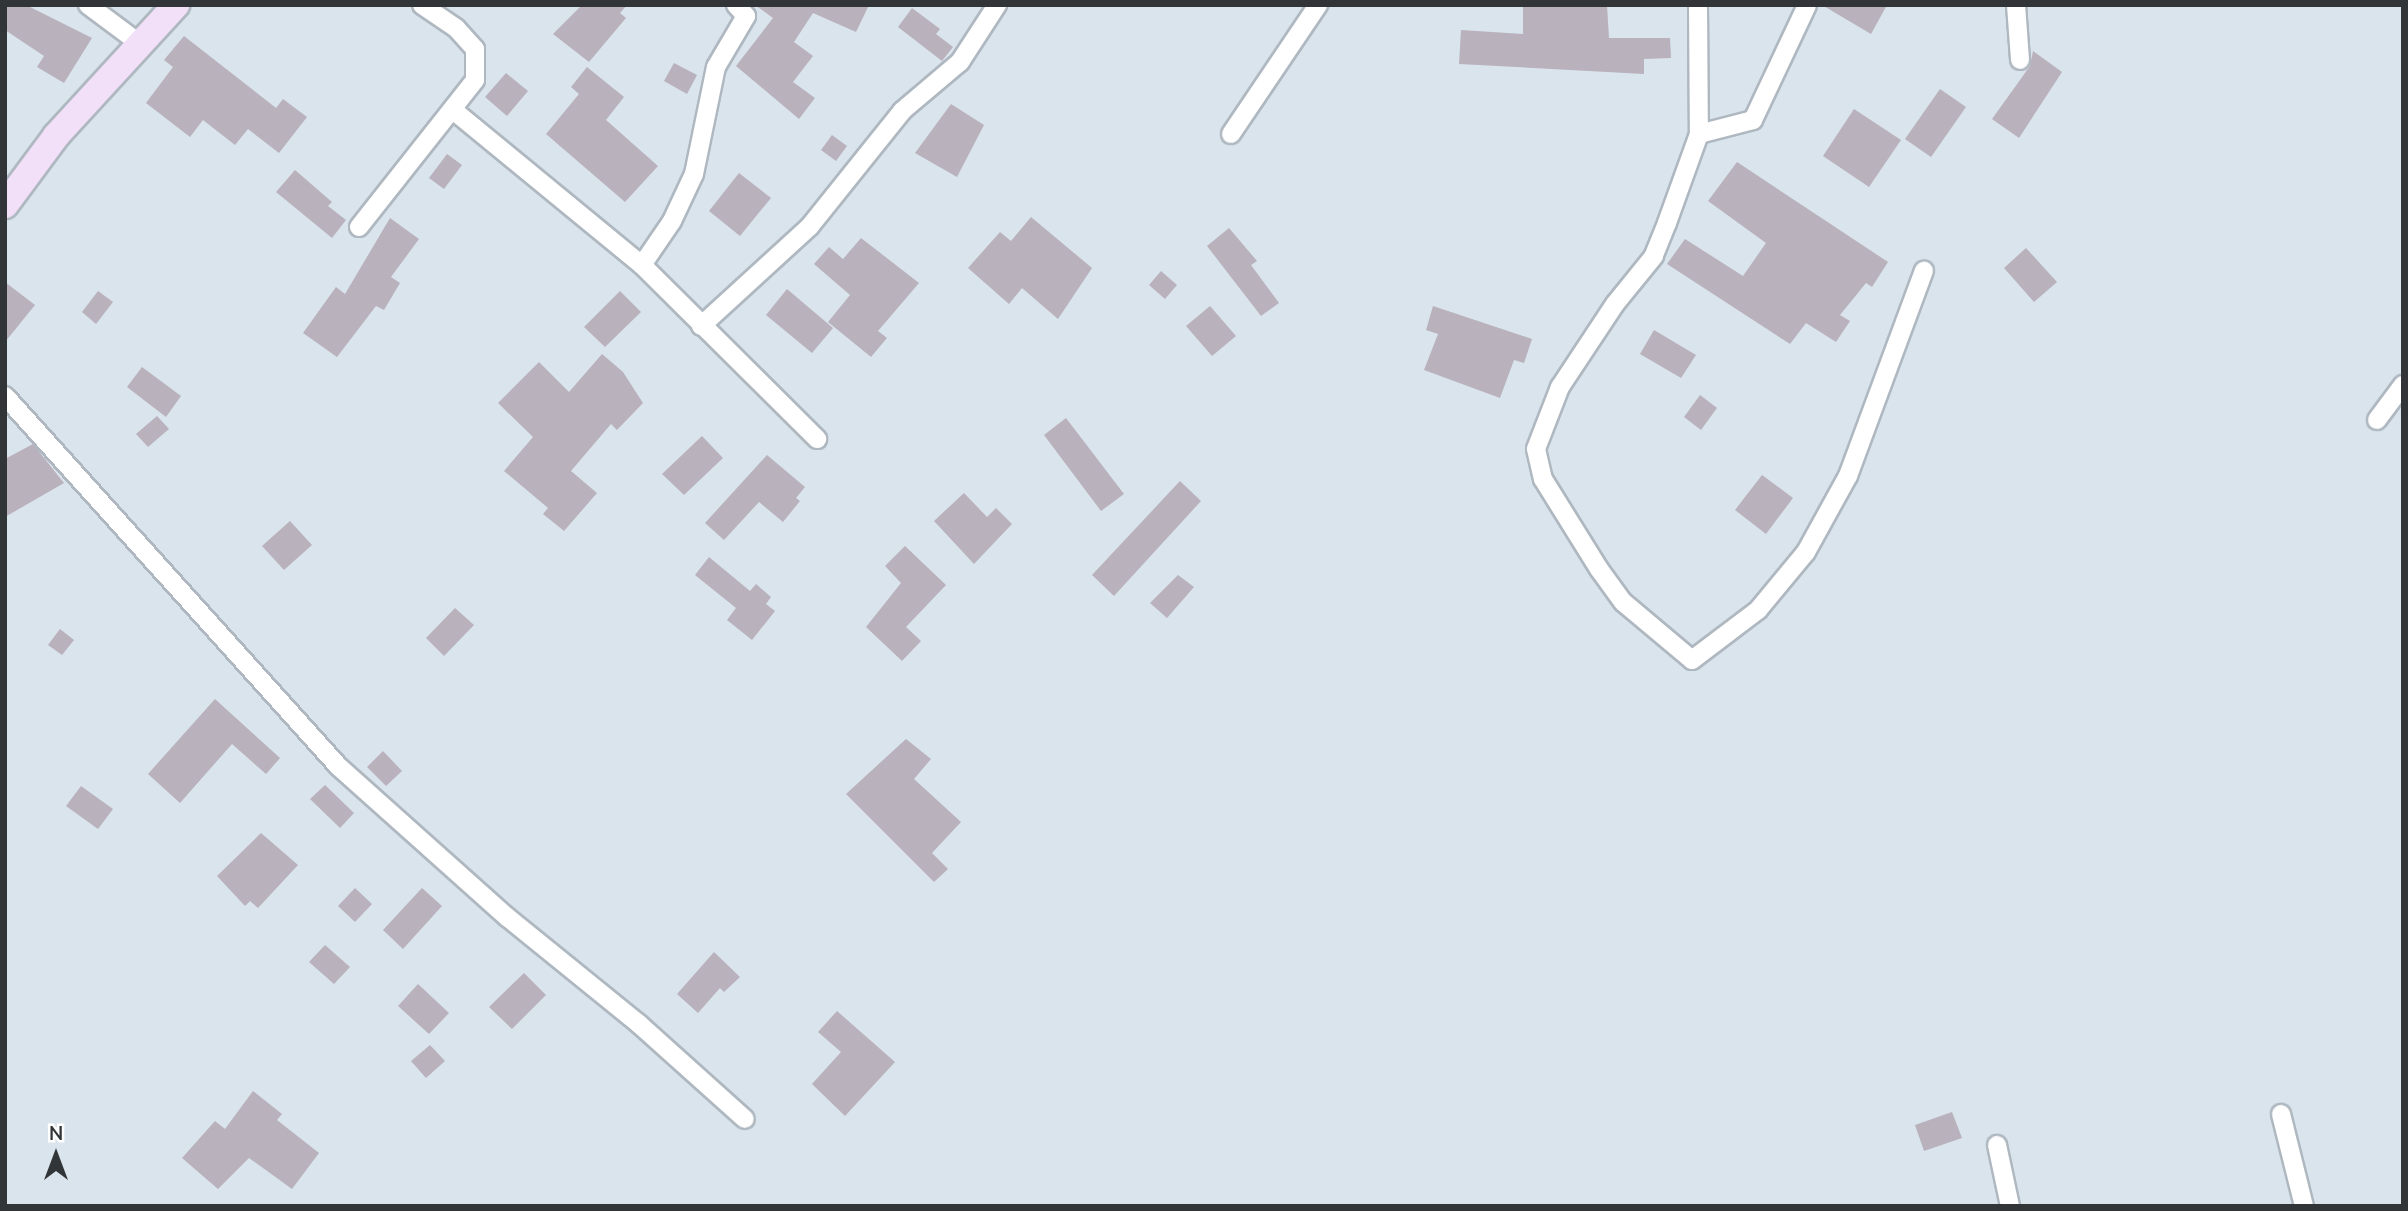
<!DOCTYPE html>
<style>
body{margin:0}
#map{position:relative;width:2408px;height:1211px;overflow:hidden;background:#dae4ec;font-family:"Nunito Sans",sans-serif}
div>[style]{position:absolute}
.building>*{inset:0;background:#b9b1bb}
.roads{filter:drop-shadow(2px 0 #afb8c0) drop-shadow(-2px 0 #afb8c0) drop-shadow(0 2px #afb8c0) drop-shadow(0 -2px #afb8c0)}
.street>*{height:18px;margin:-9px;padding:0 9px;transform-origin:9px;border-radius:9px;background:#fff}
.secondary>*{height:26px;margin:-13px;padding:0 13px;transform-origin:13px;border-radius:13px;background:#f2e0f9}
span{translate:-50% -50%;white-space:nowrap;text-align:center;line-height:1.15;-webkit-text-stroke:7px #fff;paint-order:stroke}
.frame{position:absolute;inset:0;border:7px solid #313538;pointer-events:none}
.north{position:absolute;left:21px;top:1120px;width:70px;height:70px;-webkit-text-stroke:5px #fff;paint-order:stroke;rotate:0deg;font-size:19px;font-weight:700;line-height:28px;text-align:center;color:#313538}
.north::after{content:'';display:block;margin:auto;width:24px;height:32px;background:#313538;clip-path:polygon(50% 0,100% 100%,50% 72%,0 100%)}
</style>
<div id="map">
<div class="building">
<div style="clip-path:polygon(5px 5px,26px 5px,92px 38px,64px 83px,37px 67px,44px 56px,5px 30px)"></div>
<div style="clip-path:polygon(582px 5px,627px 5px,620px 13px,626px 18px,589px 62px,553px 34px)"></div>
<div style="clip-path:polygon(755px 5px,869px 5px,856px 32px,813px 13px,794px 42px,813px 56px,793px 82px,815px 98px,799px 119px,736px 66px,773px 18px)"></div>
<div style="clip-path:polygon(1523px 5px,1607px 5px,1609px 38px,1670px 38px,1671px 58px,1644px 59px,1644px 74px,1459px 64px,1461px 30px,1523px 34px)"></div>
<div style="clip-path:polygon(1822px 5px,1887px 5px,1871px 34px)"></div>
<div style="clip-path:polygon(912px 8px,940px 29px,936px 34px,953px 47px,942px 61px,898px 27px)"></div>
<div style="clip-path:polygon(184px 36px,276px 108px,283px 99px,307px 117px,279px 153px,248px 129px,235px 145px,203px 120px,190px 137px,146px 103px,173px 67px,164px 60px)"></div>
<div style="clip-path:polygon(2033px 51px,2062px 72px,2019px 138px,1992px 119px,2030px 66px)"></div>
<div style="clip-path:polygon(674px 63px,697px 75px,687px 94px,664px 81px)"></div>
<div style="clip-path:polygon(587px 67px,624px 97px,606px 120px,658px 166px,625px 202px,546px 134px,579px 94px,571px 87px)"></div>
<div style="clip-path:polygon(506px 73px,528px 91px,507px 116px,485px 97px)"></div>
<div style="clip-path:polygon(1940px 89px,1966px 107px,1931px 157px,1905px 139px)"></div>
<div style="clip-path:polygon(951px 104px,984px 125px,957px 177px,915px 153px)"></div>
<div style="clip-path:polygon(1854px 109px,1901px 140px,1869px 187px,1823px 156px)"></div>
<div style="clip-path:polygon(832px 135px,847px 146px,836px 161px,821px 150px)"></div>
<div style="clip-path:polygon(447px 154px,462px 165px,444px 189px,429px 178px)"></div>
<div style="clip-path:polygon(1737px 162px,1888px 262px,1872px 287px,1866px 283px,1840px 315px,1850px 321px,1836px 342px,1806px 323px,1790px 344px,1667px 264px,1685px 239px,1743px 276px,1766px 243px,1708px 201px)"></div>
<div style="clip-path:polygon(295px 170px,332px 202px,328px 206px,346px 220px,332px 238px,276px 192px)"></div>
<div style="clip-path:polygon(739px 173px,771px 198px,740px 236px,709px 211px)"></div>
<div style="clip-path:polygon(1031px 217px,1092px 268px,1058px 319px,1022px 288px,1009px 304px,968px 268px,1000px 232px,1011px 241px)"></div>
<div style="clip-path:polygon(390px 218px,419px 239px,391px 277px,400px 283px,384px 310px,376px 306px,337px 357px,303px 333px,336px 287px,345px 294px)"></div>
<div style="clip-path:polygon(1229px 228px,1257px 261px,1251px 265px,1279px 303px,1261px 316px,1207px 246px)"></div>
<div style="clip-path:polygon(861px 238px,919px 283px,878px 331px,887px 338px,871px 357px,828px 322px,850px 295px,814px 264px,829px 247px,843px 259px)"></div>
<div style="clip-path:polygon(2026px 248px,2057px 282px,2034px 302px,2004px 268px)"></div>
<div style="clip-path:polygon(1161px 271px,1177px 285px,1165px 299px,1149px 285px)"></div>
<div style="clip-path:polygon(5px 282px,35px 305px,5px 342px)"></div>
<div style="clip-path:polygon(787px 289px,833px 328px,812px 353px,766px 315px)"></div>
<div style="clip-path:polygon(98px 291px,113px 302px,96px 324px,82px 312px)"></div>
<div style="clip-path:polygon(620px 291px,641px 312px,605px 347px,584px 327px)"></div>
<div style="clip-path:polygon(1210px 306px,1236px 336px,1212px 356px,1186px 326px)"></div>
<div style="clip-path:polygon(1433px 306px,1532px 339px,1524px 363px,1514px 360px,1500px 398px,1424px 370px,1438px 334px,1426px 330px)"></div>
<div style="clip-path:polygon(1654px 330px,1696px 355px,1681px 378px,1640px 354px)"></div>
<div style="clip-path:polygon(602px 354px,623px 372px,643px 403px,617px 430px,611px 424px,571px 471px,597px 493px,564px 531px,543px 514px,548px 508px,504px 471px,533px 437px,498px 403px,539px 362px,569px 392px)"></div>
<div style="clip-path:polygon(142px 367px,181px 396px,166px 417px,127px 387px)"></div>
<div style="clip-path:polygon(1700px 395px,1717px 408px,1701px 430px,1684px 417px)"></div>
<div style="clip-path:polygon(157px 416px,169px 429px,148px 447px,136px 434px)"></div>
<div style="clip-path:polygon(1066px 418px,1124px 494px,1101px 511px,1044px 435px)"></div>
<div style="clip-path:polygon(702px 436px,723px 458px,684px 495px,662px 474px)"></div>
<div style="clip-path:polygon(33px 444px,64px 483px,5px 517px,5px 459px)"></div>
<div style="clip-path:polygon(767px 455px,805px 487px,796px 498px,800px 501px,783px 522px,759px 502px,724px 540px,705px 523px)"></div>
<div style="clip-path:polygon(1762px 475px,1793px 498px,1766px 534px,1735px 510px)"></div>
<div style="clip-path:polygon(1180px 481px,1201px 501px,1114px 596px,1092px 575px)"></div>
<div style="clip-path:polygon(964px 493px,987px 517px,996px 508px,1012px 524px,974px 564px,934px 521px)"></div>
<div style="clip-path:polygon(290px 521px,312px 545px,284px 570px,262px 546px)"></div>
<div style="clip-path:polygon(905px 546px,946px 585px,906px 627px,921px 641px,902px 661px,866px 627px,901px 583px,885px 566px)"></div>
<div style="clip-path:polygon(709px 557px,750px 591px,756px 584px,771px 597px,766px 604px,775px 611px,752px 640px,727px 620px,736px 608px,695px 575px)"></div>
<div style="clip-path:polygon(1178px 575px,1194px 587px,1167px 618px,1150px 603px)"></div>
<div style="clip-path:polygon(455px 608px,474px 625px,444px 656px,426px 638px)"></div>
<div style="clip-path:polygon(60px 629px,74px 640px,62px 655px,48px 645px)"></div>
<div style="clip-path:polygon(215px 699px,280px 758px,266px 774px,232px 744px,180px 803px,148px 774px)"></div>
<div style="clip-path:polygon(906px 739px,931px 759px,914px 779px,961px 822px,932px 853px,948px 869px,934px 882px,846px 794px)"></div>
<div style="clip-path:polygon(383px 751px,402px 771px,386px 786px,367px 767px)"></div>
<div style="clip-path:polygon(325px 785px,354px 813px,340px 828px,310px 799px)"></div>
<div style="clip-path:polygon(81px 786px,113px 809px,98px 829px,66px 806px)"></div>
<div style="clip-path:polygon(261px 833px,298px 865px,258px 908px,250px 901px,245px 906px,217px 876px)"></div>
<div style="clip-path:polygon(355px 888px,372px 904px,355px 922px,338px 906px)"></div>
<div style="clip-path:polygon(422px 888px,442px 906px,403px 949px,383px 930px)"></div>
<div style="clip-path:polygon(325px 945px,350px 967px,334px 984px,309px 962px)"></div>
<div style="clip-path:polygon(714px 952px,740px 977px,724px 992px,720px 988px,698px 1013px,677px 994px)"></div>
<div style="clip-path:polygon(524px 973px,546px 995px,512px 1029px,489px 1007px)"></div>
<div style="clip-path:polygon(418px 984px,449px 1013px,429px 1034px,398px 1006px)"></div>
<div style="clip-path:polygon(837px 1011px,895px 1062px,845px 1116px,812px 1084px,841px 1052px,818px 1032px)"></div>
<div style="clip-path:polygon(430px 1045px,445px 1061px,426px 1078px,411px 1061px)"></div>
<div style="clip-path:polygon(253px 1091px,282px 1114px,277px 1120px,319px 1153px,292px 1189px,249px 1158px,218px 1189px,182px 1158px,215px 1121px,225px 1129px)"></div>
<div style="clip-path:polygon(1952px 1112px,1962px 1138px,1924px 1151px,1915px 1125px)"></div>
</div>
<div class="roads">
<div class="street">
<div style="left:88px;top:5px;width:64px;rotate:36.7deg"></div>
<div style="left:1698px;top:5px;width:129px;rotate:89.6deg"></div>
<div style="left:1699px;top:134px;width:95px;rotate:109.8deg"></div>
<div style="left:1667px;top:223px;width:35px;rotate:112deg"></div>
<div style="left:1654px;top:256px;width:62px;rotate:129.1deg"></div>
<div style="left:1615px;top:304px;width:100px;rotate:123.5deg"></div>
<div style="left:1560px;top:387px;width:66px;rotate:111.2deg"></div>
<div style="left:1536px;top:449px;width:31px;rotate:77deg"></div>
<div style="left:1543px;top:479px;width:106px;rotate:58.1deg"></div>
<div style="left:1599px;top:569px;width:41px;rotate:54deg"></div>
<div style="left:1623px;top:602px;width:90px;rotate:40deg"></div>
<div style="left:1692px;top:660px;width:83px;rotate:-37.1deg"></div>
<div style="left:1758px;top:610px;width:75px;rotate:-50.4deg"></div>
<div style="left:1806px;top:552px;width:87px;rotate:-61.1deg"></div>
<div style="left:1848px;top:476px;width:219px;rotate:-69.7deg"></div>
<div style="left:2016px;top:5px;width:55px;rotate:85.8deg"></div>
<div style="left:453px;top:110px;width:244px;rotate:39.4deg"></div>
<div style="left:642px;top:265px;width:247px;rotate:44.8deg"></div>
<div style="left:1231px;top:134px;width:156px;rotate:-56deg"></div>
<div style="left:1699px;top:134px;width:56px;rotate:-14.5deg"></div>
<div style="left:1753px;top:120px;width:127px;rotate:-64.8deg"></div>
<div style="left:359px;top:227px;width:187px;rotate:-51.7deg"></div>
<div style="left:475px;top:80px;width:31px;rotate:-90deg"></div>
<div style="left:475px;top:49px;width:28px;rotate:-132deg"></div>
<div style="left:456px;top:28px;width:41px;rotate:-145.9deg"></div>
<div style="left:642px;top:265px;width:53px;rotate:-55.7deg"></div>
<div style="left:672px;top:221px;width:52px;rotate:-64.9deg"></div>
<div style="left:694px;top:174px;width:109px;rotate:-78.4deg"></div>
<div style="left:716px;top:67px;width:59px;rotate:-59.5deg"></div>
<div style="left:746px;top:16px;width:15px;rotate:-132deg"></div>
<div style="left:701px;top:326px;width:148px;rotate:-42.5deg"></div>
<div style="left:810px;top:226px;width:147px;rotate:-51.3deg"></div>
<div style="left:902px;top:111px;width:76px;rotate:-40.2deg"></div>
<div style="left:960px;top:62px;width:68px;rotate:-57deg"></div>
<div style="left:5px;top:396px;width:498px;rotate:48deg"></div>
<div style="left:338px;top:766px;width:227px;rotate:41.8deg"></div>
<div style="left:507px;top:917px;width:170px;rotate:39deg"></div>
<div style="left:639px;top:1024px;width:142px;rotate:41.9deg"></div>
<div style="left:2377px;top:420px;width:44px;rotate:-53.4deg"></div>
<div style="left:2281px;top:1114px;width:95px;rotate:76deg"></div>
<div style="left:1997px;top:1145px;width:62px;rotate:78deg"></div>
</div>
<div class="secondary">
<div style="left:5px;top:205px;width:86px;rotate:-53.5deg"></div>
<div style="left:56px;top:136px;width:178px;rotate:-47.5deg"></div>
</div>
</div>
<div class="frame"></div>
<div class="north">N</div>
</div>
